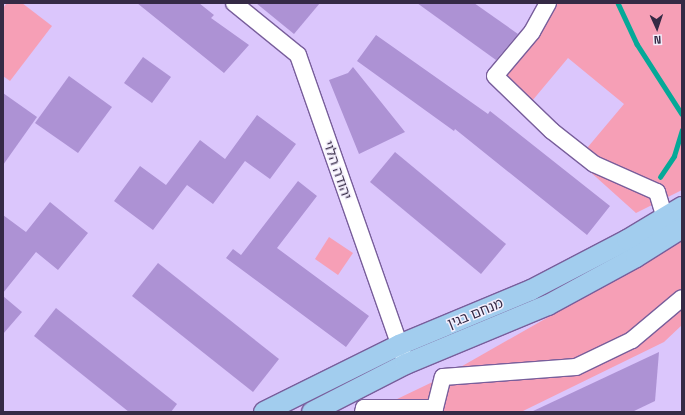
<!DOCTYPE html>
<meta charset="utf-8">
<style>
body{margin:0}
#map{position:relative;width:685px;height:415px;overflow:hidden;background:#dbc6fc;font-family:"Space Grotesk","Noto Sans Hebrew",sans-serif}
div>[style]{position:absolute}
.green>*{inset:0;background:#f69fb6}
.stream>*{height:4.5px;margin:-2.25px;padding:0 2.25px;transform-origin:2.25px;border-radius:2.25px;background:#05a998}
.building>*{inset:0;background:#ad92d4}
.roads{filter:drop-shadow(1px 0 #785e9b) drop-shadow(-1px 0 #785e9b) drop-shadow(0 1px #785e9b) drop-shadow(0 -1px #785e9b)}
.minor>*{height:16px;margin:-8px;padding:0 8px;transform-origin:8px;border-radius:8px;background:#fff}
.major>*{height:20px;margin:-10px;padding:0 10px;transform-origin:10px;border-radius:10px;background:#a2cdee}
span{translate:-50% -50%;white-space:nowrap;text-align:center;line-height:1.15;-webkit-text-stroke:3px #f4effd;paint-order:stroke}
.street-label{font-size:14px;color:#352a45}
.frame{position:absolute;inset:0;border:4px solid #352a45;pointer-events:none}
.north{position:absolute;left:637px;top:8px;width:40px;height:40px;-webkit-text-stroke:3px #f4effd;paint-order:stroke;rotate:177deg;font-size:11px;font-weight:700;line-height:16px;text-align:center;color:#352a45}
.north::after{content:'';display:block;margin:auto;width:14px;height:18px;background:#352a45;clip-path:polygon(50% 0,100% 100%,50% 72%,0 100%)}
</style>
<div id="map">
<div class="green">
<div style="clip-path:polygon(7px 3px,22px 3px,52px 26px,10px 81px,3px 76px,3px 8px)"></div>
<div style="clip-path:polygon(557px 3px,682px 3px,682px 190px,636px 213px,577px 160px,624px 104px,568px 58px,532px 101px,505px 73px)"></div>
<div style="clip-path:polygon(329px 237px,353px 253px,338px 275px,315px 259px)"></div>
<div style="clip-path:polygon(682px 241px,682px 325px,664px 342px,521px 412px,370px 412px,443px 377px)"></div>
</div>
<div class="stream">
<div style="left:618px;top:3px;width:45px;rotate:65.1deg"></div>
<div style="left:637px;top:44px;width:83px;rotate:57.3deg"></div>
<div style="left:660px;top:177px;width:25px;rotate:-56deg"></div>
<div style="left:674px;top:156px;width:27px;rotate:-73deg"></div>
</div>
<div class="building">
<div style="clip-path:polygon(137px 3px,199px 3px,214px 15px,211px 18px,249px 45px,224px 73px)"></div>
<div style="clip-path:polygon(256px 3px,320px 3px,294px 34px)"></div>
<div style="clip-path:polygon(417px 3px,474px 3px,518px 34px,496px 60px)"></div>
<div style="clip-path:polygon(376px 35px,488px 114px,490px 111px,610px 206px,587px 235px,455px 129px,454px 131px,357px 61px)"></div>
<div style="clip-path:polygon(143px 57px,171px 77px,152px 103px,124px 83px)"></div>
<div style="clip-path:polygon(353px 67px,405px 132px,359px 154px,329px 80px,348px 73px)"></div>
<div style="clip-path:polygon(69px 76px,112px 107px,78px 153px,35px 123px)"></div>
<div style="clip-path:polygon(3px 93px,37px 117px,3px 165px)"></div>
<div style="clip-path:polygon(257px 115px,296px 144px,270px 179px,245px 161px,213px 204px,187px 185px,153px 230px,114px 201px,140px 166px,166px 185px,200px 140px,225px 159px)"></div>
<div style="clip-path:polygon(395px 152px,506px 244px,481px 274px,370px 182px)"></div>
<div style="clip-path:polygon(298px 181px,317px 196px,277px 248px,369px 316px,346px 347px,226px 258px,233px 249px,241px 255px)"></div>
<div style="clip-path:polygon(50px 202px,88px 233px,58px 270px,36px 252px,3px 293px,3px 215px,26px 232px)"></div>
<div style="clip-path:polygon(158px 263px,279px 359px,253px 392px,132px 296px)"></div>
<div style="clip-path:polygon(3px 296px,22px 312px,3px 334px)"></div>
<div style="clip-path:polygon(56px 308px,177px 404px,171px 412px,129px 412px,34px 336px)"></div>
<div style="clip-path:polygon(659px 352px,655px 401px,632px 412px,531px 412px)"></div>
</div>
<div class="roads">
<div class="minor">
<div style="left:234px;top:3px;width:82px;rotate:39.1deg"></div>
<div style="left:298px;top:55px;width:327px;rotate:70.7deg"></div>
<div style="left:548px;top:3px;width:33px;rotate:119deg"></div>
<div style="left:532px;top:32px;width:57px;rotate:130.1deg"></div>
<div style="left:495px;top:76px;width:79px;rotate:44deg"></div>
<div style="left:552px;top:131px;width:53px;rotate:38.2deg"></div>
<div style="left:594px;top:164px;width:69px;rotate:24deg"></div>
<div style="left:657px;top:192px;width:27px;rotate:73deg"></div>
<div style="left:363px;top:412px;width:4px;rotate:-76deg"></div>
<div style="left:364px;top:408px;width:71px"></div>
<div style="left:434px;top:412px;width:36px;rotate:-76deg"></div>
<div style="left:443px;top:377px;width:133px;rotate:-4.3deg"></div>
<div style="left:576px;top:367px;width:62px;rotate:-25.7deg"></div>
<div style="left:632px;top:340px;width:65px;rotate:-40deg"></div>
</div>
<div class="major">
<div style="left:264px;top:412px;width:151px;rotate:-26.4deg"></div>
<div style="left:399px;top:345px;width:143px;rotate:-22.6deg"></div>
<div style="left:531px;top:290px;width:108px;rotate:-27.5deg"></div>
<div style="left:627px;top:240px;width:64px;rotate:-31deg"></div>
<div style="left:312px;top:412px;width:106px;rotate:-27.1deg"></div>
<div style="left:406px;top:364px;width:154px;rotate:-22.6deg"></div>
<div style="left:548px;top:305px;width:100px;rotate:-28.6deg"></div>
<div style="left:636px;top:257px;width:54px;rotate:-32.2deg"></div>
</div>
</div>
<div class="street-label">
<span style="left:338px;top:170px;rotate:71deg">יהודה הלוי</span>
<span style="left:475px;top:313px;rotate:-22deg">מנחם בגין</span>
</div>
<div class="frame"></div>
<div class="north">N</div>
</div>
